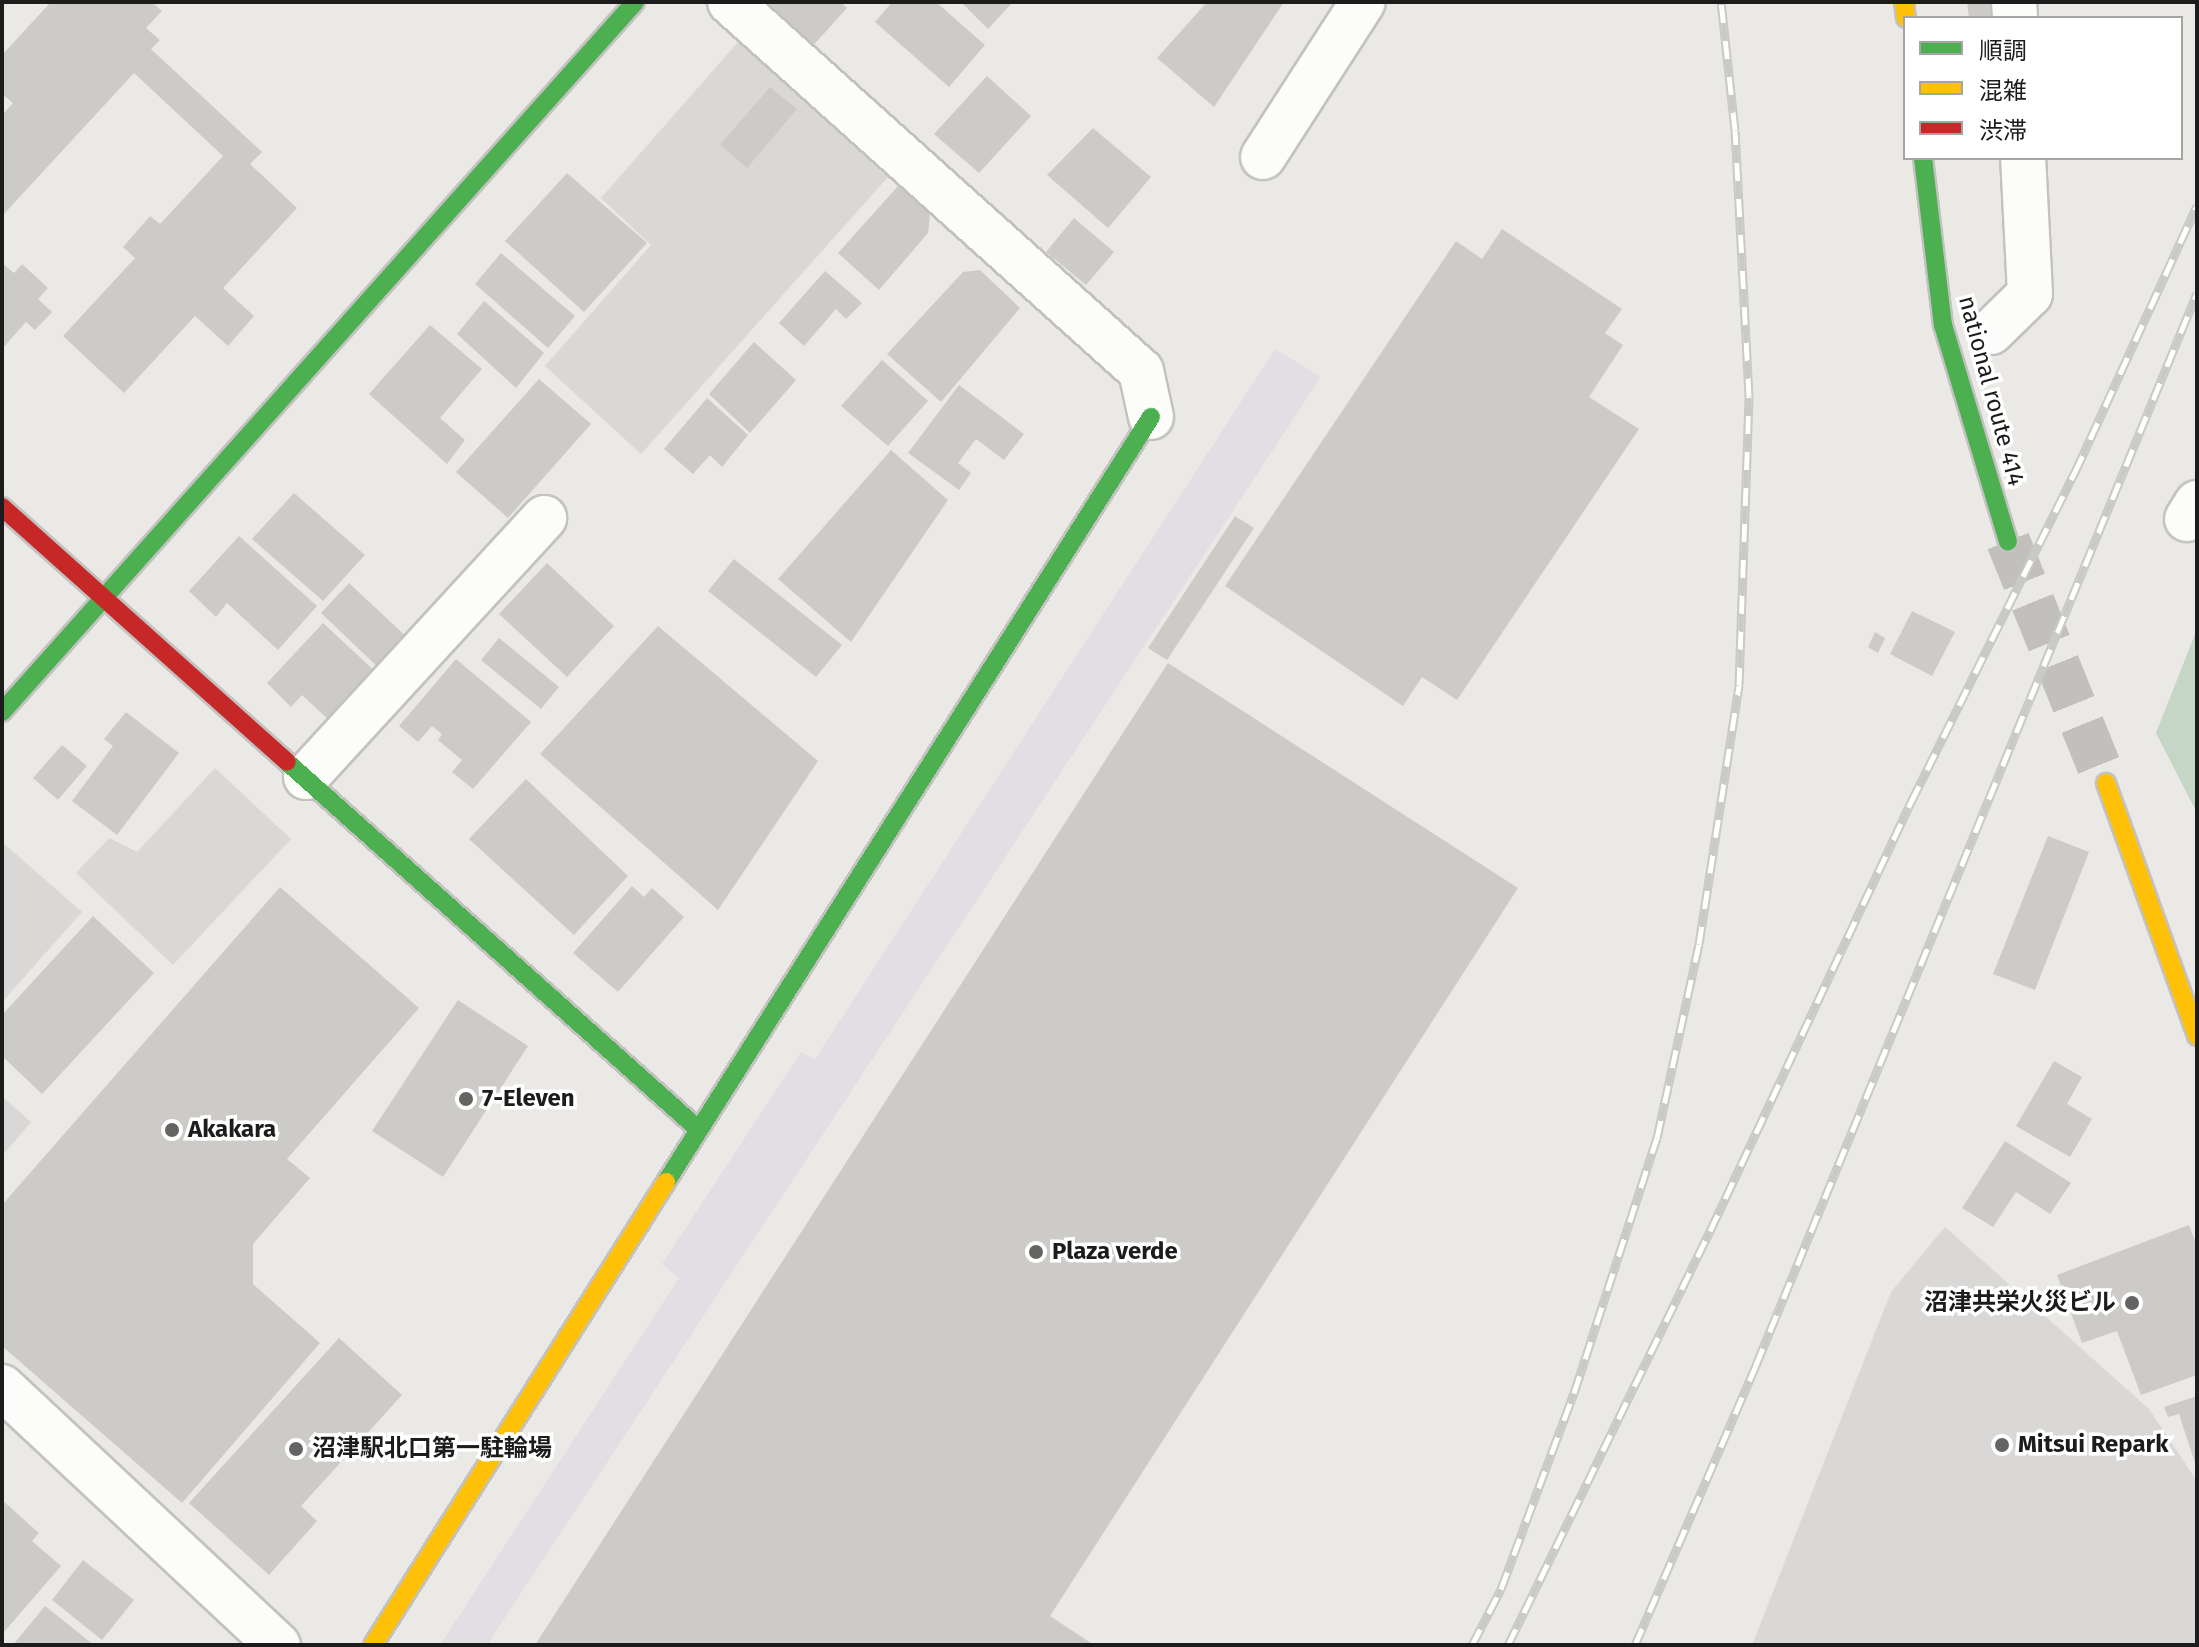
<!DOCTYPE html>
<meta charset="utf-8">
<style>
body{margin:0}
#map{position:relative;width:2199px;height:1647px;overflow:hidden;background:#ebe9e5;font-family:"Fira Sans","Noto Sans JP",sans-serif}
div>[style]{position:absolute}
.religious>*{inset:0;background:#d9d8d6}
.cemetery>*{inset:0;background:#c5d5c6}
.plaza>*{inset:0;background:#e1dfe4}
.building>*{inset:0;background:#cdcbc8}
.highway-tunnel>*{height:44px;margin-top:-22px;transform-origin:0;background:repeating-linear-gradient(90deg,#c2c0bd 0 44px,transparent 0 66px)}
.roads{filter:drop-shadow(2px 0 #c3c2c1) drop-shadow(-2px 0 #c3c2c1) drop-shadow(0 2px #c3c2c1) drop-shadow(0 -2px #c3c2c1)}
.street>*{height:44px;margin:-22px;padding:0 22px;transform-origin:22px;border-radius:22px;background:#fcfcfb}
.fast>*{height:18px;margin:-9px;padding:0 9px;transform-origin:9px;border-radius:9px;background:#4caf50}
.slow>*{height:18px;margin:-9px;padding:0 9px;transform-origin:9px;border-radius:9px;background:#ffc107}
.jam>*{height:18px;margin:-9px;padding:0 9px;transform-origin:9px;border-radius:9px;background:#c62828}
.rail>*{height:9px;margin-top:-4.5px;transform-origin:0;background:repeating-linear-gradient(90deg,#fff 0 18px,#c9c9c8 0 36px);box-sizing:border-box;border-block:2px solid #c9c9c8}
.dots>*{width:22px;height:22px;translate:-50% -50%;box-sizing:border-box;border:4px solid #fff;border-radius:50%}
span{translate:-50% -50%;white-space:nowrap;text-align:center;line-height:1.15;-webkit-text-stroke:7px #fff;paint-order:stroke}
.street-label{font-size:24px;color:#1c1c1c}
.poi-label{font-size:24px;color:#1c1c1c;font-weight:700}
.left{translate:0 -50%;text-align:left}
.right{translate:-100% -50%;text-align:right}
.frame{position:absolute;inset:0;border:4px solid #1c1c1c;pointer-events:none}
.legend{position:absolute;left:1903px;top:16px;width:280px;height:144px;box-sizing:border-box;background:#fff;border:2px solid #a4a4a4;margin:0;padding:10px 14px;list-style:none;font-size:24px;color:#1c1c1c}
.legend li{display:flex;align-items:center;gap:16px;height:40px}
.legend b{width:40px;border:2px solid #a4a4a4}
</style>
<div id="map">
<div class="religious">
<div style="clip-path:polygon(738px 42px,888px 177px,641px 454px,545px 366px,651px 245px,601px 198px)"></div>
<div style="clip-path:polygon(215px 768px,291px 839px,173px 965px,76px 873px,109px 838px,137px 852px)"></div>
<div style="clip-path:polygon(2px 842px,82px 912px,2px 1002px)"></div>
<div style="clip-path:polygon(2px 1096px,31px 1122px,2px 1156px)"></div>
<div style="clip-path:polygon(1945px 1227px,2149px 1409px,2197px 1481px,2197px 1645px,1752px 1645px,1891px 1292px)"></div>
</div>
<div class="cemetery">
<div style="clip-path:polygon(2197px 629px,2197px 813px,2156px 733px)"></div>
</div>
<div class="plaza">
<div style="clip-path:polygon(1275px 349px,1321px 377px,487px 1645px,440px 1645px,679px 1278px,662px 1264px,801px 1052px,815px 1059px)"></div>
</div>
<div class="building">
<div style="clip-path:polygon(51px 2px,152px 2px,162px 11px,146px 28px,160px 40px,151px 49px,262px 152px,250px 164px,297px 208px,223px 288px,254px 316px,228px 346px,195px 316px,124px 393px,63px 336px,135px 258px,123px 247px,150px 216px,160px 224px,223px 156px,134px 73px,2px 216px,2px 115px,13px 103px,2px 94px,2px 55px)"></div>
<div style="clip-path:polygon(761px 2px,841px 2px,847px 8px,810px 49px)"></div>
<div style="clip-path:polygon(892px 2px,936px 2px,985px 45px,949px 87px,875px 22px)"></div>
<div style="clip-path:polygon(961px 2px,1013px 2px,988px 29px)"></div>
<div style="clip-path:polygon(1207px 2px,1284px 2px,1214px 107px,1157px 58px)"></div>
<div style="clip-path:polygon(1967px 2px,1993px 2px,1995px 18px,1969px 18px)"></div>
<div style="clip-path:polygon(987px 76px,1031px 116px,979px 173px,934px 134px)"></div>
<div style="clip-path:polygon(770px 87px,797px 109px,747px 168px,720px 145px)"></div>
<div style="clip-path:polygon(1093px 128px,1151px 177px,1108px 228px,1047px 175px)"></div>
<div style="clip-path:polygon(567px 173px,647px 243px,584px 312px,505px 241px)"></div>
<div style="clip-path:polygon(899px 185px,930px 215px,928px 233px,879px 290px,838px 253px)"></div>
<div style="clip-path:polygon(1074px 218px,1114px 252px,1086px 285px,1046px 252px)"></div>
<div style="clip-path:polygon(1502px 229px,1622px 309px,1605px 333px,1623px 345px,1589px 397px,1639px 429px,1457px 700px,1422px 677px,1403px 706px,1225px 586px,1456px 241px,1482px 259px)"></div>
<div style="clip-path:polygon(501px 253px,575px 316px,548px 348px,475px 284px)"></div>
<div style="clip-path:polygon(2px 263px,14px 273px,22px 264px,48px 288px,38px 299px,52px 312px,35px 330px,26px 322px,2px 349px)"></div>
<div style="clip-path:polygon(980px 270px,1020px 308px,941px 402px,887px 354px,963px 272px)"></div>
<div style="clip-path:polygon(825px 271px,862px 303px,846px 319px,836px 309px,804px 346px,779px 323px)"></div>
<div style="clip-path:polygon(484px 301px,544px 353px,516px 388px,457px 334px)"></div>
<div style="clip-path:polygon(430px 325px,482px 369px,440px 418px,465px 440px,447px 464px,369px 394px)"></div>
<div style="clip-path:polygon(754px 342px,796px 380px,750px 433px,709px 394px)"></div>
<div style="clip-path:polygon(882px 360px,928px 401px,888px 446px,841px 406px)"></div>
<div style="clip-path:polygon(539px 379px,591px 424px,508px 518px,456px 472px)"></div>
<div style="clip-path:polygon(959px 385px,1024px 434px,1004px 460px,976px 439px,958px 463px,971px 473px,959px 490px,908px 453px)"></div>
<div style="clip-path:polygon(707px 398px,748px 435px,722px 467px,710px 455px,693px 474px,664px 449px)"></div>
<div style="clip-path:polygon(891px 450px,948px 500px,851px 642px,778px 579px)"></div>
<div style="clip-path:polygon(294px 493px,365px 555px,323px 601px,252px 539px)"></div>
<div style="clip-path:polygon(1235px 516px,1254px 528px,1167px 660px,1148px 648px)"></div>
<div style="clip-path:polygon(239px 536px,317px 606px,278px 650px,227px 603px,216px 617px,189px 591px)"></div>
<div style="clip-path:polygon(734px 559px,842px 645px,816px 677px,708px 591px)"></div>
<div style="clip-path:polygon(547px 563px,614px 626px,567px 677px,499px 614px)"></div>
<div style="clip-path:polygon(349px 583px,412px 642px,383px 672px,321px 613px)"></div>
<div style="clip-path:polygon(1912px 611px,1955px 632px,1932px 676px,1890px 654px)"></div>
<div style="clip-path:polygon(323px 623px,380px 676px,334px 725px,302px 695px,291px 707px,267px 683px)"></div>
<div style="clip-path:polygon(658px 626px,818px 761px,718px 910px,540px 754px)"></div>
<div style="clip-path:polygon(1875px 632px,1885px 638px,1878px 653px,1868px 647px)"></div>
<div style="clip-path:polygon(499px 638px,559px 687px,541px 709px,481px 660px)"></div>
<div style="clip-path:polygon(456px 659px,531px 722px,473px 789px,452px 772px,462px 760px,438px 740px,442px 734px,432px 726px,418px 742px,399px 726px)"></div>
<div style="clip-path:polygon(1168px 663px,1518px 888px,1050px 1616px,1094px 1645px,535px 1645px)"></div>
<div style="clip-path:polygon(126px 712px,179px 753px,117px 835px,72px 801px,113px 746px,104px 739px)"></div>
<div style="clip-path:polygon(62px 745px,87px 766px,58px 800px,33px 778px)"></div>
<div style="clip-path:polygon(526px 779px,628px 876px,574px 935px,469px 839px)"></div>
<div style="clip-path:polygon(2048px 836px,2089px 852px,2035px 990px,1993px 974px)"></div>
<div style="clip-path:polygon(632px 886px,644px 897px,652px 888px,684px 917px,618px 992px,573px 953px)"></div>
<div style="clip-path:polygon(280px 887px,419px 1008px,287px 1159px,310px 1178px,253px 1244px,253px 1284px,320px 1343px,182px 1503px,2px 1346px,2px 1205px)"></div>
<div style="clip-path:polygon(93px 916px,154px 973px,42px 1094px,2px 1056px,2px 1015px)"></div>
<div style="clip-path:polygon(458px 1000px,528px 1046px,443px 1177px,372px 1131px)"></div>
<div style="clip-path:polygon(2054px 1061px,2082px 1077px,2067px 1104px,2092px 1119px,2070px 1157px,2016px 1126px)"></div>
<div style="clip-path:polygon(2005px 1141px,2071px 1183px,2050px 1214px,2016px 1192px,1993px 1227px,1962px 1208px)"></div>
<div style="clip-path:polygon(2189px 1225px,2197px 1246px,2197px 1375px,2141px 1395px,2117px 1331px,2082px 1343px,2057px 1275px)"></div>
<div style="clip-path:polygon(339px 1338px,402px 1395px,301px 1506px,317px 1521px,269px 1575px,189px 1503px)"></div>
<div style="clip-path:polygon(2197px 1396px,2197px 1466px,2196px 1466px,2179px 1414px,2168px 1417px,2164px 1407px)"></div>
<div style="clip-path:polygon(2px 1500px,39px 1533px,32px 1541px,61px 1566px,4px 1632px)"></div>
<div style="clip-path:polygon(83px 1560px,134px 1600px,102px 1640px,52px 1600px)"></div>
<div style="clip-path:polygon(45px 1606px,94px 1645px,13px 1645px)"></div>
</div>
<div class="highway-tunnel">
<div style="left:2008px;top:541px;width:261px;rotate:68deg"></div>
</div>
<div class="roads">
<div class="street">
<div style="left:730px;top:2px;width:552px;rotate:41.92deg"></div>
<div style="left:1141px;top:371px;width:47px;rotate:77.7deg"></div>
<div style="left:2014px;top:2px;width:16px;rotate:86deg"></div>
<div style="left:1263px;top:157px;width:184px;rotate:-57.2deg"></div>
<div style="left:1991px;top:332px;width:54px;rotate:-44.3deg"></div>
<div style="left:2030px;top:294px;width:136px;rotate:-92.9deg"></div>
<div style="left:2187px;top:519px;width:19px;rotate:-58deg"></div>
<div style="left:306px;top:777px;width:352px;rotate:-47.4deg"></div>
<div style="left:2px;top:1387px;width:378px;rotate:43.1deg"></div>
</div>
<div class="fast">
<div style="left:1923px;top:158px;width:168px;rotate:83.2deg"></div>
<div style="left:1943px;top:325px;width:226px;rotate:73.3deg"></div>
<div style="left:2px;top:712px;width:951px;rotate:-48.28deg"></div>
<div style="left:287px;top:762px;width:551px;rotate:41.76deg"></div>
<div style="left:666px;top:1182px;width:906px;rotate:-57.63deg"></div>
</div>
<div class="slow">
<div style="left:1904px;top:2px;width:16px;rotate:83deg"></div>
<div style="left:2106px;top:783px;width:269px;rotate:70.2deg"></div>
<div style="left:373px;top:1645px;width:548px;rotate:-57.67deg"></div>
</div>
<div class="jam">
<div style="left:2px;top:507px;width:382px;rotate:41.8deg"></div>
</div>
</div>
<div class="rail">
<div style="left:1472px;top:1645px;width:63px;rotate:-62.6deg"></div>
<div style="left:1501px;top:1589px;width:209px;rotate:-69.6deg"></div>
<div style="left:1574px;top:1393px;width:268px;rotate:-72deg"></div>
<div style="left:1657px;top:1138px;width:198px;rotate:-77.8deg"></div>
<div style="left:1699px;top:944px;width:262px;rotate:-81.2deg"></div>
<div style="left:1739px;top:685px;width:289px;rotate:-88deg"></div>
<div style="left:1749px;top:396px;width:266px;rotate:-93deg"></div>
<div style="left:1735px;top:130px;width:129px;rotate:-96.2deg"></div>
<div style="left:1508px;top:1645px;width:461px;rotate:-64deg"></div>
<div style="left:1710px;top:1231px;width:474px;rotate:-64.9deg"></div>
<div style="left:1911px;top:802px;width:369px;rotate:-63.6deg"></div>
<div style="left:2075px;top:472px;width:293px;rotate:-65.4deg"></div>
<div style="left:1635px;top:1645px;width:305px;rotate:-66.6deg"></div>
<div style="left:1756px;top:1365px;width:1159px;rotate:-67.64deg"></div>
</div>
<div class="dots">
<div style="left:466px;top:1099px;background:#646462"></div>
<div style="left:172px;top:1130px;background:#646462"></div>
<div style="left:1036px;top:1252px;background:#646462"></div>
<div style="left:2132px;top:1303px;background:#646462"></div>
<div style="left:2002px;top:1445px;background:#646462"></div>
<div style="left:296px;top:1449px;background:#646462"></div>
</div>
<div class="street-label">
<span style="left:1991px;top:391px;rotate:75deg">national route 414</span>
</div>
<div class="poi-label">
<span class="left" style="left:482px;top:1099px">7-Eleven</span>
<span class="left" style="left:188px;top:1130px">Akakara</span>
<span class="left" style="left:1052px;top:1252px">Plaza verde</span>
<span class="right" style="left:2116px;top:1303px">沼津共栄火災ビル</span>
<span class="left" style="left:2018px;top:1445px">Mitsui Repark</span>
<span class="left" style="left:312px;top:1449px">沼津駅北口第一駐輪場</span>
</div>
<div class="frame"></div>
<ul class="legend">
<li><b style="height:10px;background:#4caf50"></b>順調</li>
<li><b style="height:10px;background:#ffc107"></b>混雑</li>
<li><b style="height:10px;background:#c62828"></b>渋滞</li>
</ul>
</div>
